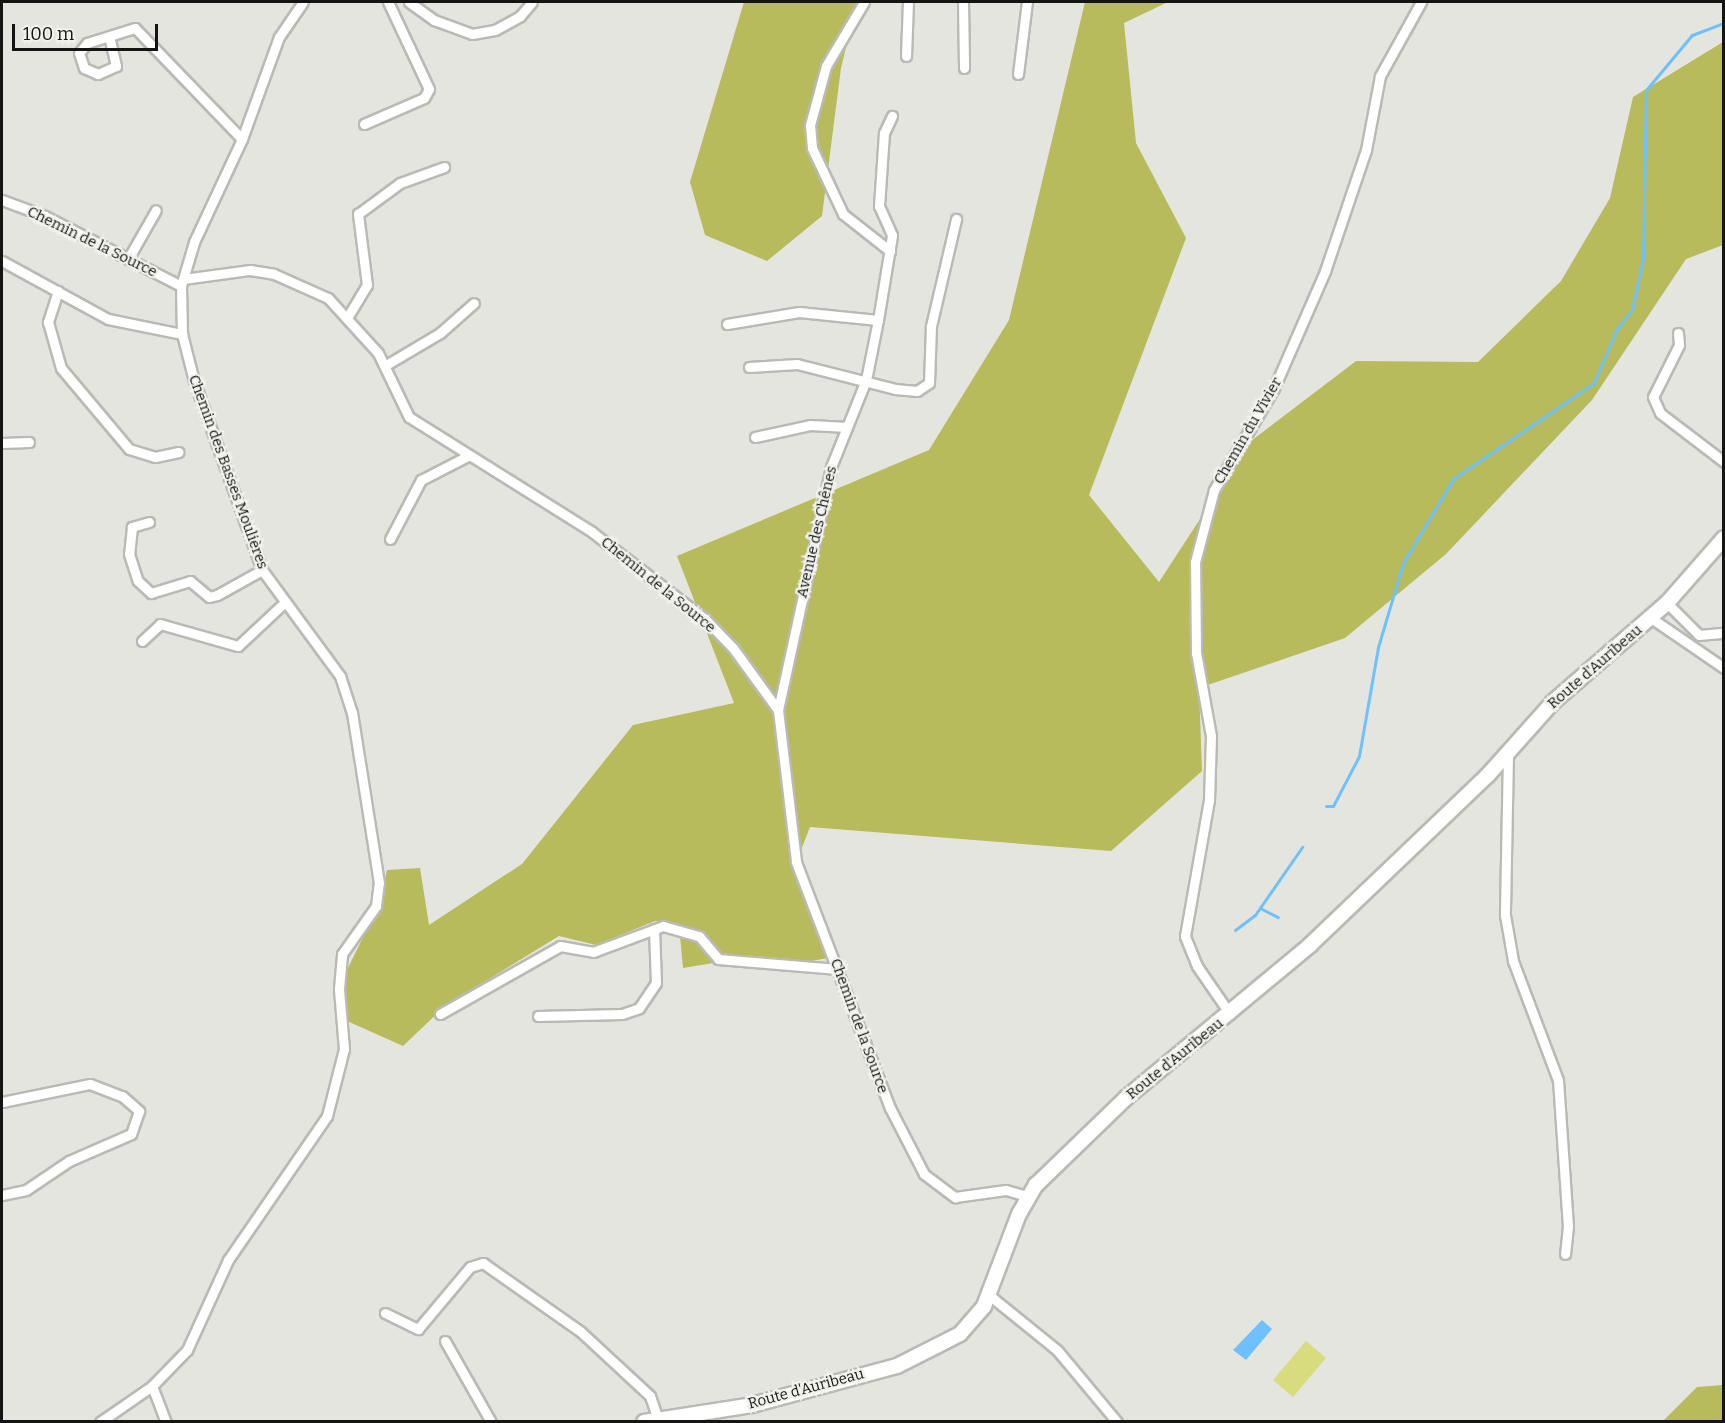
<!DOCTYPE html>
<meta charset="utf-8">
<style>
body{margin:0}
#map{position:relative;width:1725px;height:1423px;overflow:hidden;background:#e4e5df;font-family:Bitter,serif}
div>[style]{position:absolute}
.green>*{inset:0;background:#d8dc7e}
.forest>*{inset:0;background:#b8bb5b}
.water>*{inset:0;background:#6ec1fe}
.stream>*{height:3px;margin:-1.5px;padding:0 1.5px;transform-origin:1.5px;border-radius:1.5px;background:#6ec1fe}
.roads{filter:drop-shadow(2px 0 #babab5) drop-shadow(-2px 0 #babab5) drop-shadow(0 2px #babab5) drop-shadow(0 -2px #babab5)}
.street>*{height:9px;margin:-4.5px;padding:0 4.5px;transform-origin:4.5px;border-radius:4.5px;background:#fff}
.secondary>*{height:14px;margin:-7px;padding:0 7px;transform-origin:7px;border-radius:7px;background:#fff}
span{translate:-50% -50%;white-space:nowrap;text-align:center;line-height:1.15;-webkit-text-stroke:4.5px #f1f2ec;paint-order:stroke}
.street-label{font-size:15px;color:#141412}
.frame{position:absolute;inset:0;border:3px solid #141412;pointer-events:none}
.scale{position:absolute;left:12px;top:24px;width:146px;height:27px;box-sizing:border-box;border:3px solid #141412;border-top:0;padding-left:8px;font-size:18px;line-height:21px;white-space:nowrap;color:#141412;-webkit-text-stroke:4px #f1f2ec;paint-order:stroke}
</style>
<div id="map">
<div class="green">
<div style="clip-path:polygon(1306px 1341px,1326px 1358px,1293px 1397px,1273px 1380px)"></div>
</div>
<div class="forest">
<div style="clip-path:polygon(744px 2px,857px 2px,841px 68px,822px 216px,767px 261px,705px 235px,690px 182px)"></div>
<div style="clip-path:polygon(1085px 2px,1168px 2px,1124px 23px,1136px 143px,1186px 238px,1089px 495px,1159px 582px,1251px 441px,1356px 361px,1478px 362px,1561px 281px,1610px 198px,1633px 97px,1723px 42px,1723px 245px,1686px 259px,1592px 400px,1446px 554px,1345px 638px,1199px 688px,1202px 771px,1111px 851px,810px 827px,799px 855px,828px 958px,800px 963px,756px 956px,683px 968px,679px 925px,655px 921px,596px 945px,559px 936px,445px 1006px,403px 1046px,347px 1021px,342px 980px,379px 905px,387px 870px,420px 868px,429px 925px,522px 864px,633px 725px,734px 703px,677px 556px,929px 450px,1009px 320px)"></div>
<div style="clip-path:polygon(1723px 1385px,1723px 1421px,1663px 1421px,1697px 1387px)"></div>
</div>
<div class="water">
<div style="clip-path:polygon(1262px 1320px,1272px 1329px,1246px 1360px,1233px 1350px)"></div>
</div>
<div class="stream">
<div style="left:1326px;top:806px;width:7px"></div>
<div style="left:1333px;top:806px;width:56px;rotate:-62.5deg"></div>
<div style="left:1359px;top:756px;width:111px;rotate:-80.1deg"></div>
<div style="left:1378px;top:647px;width:88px;rotate:-73.4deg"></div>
<div style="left:1403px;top:563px;width:98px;rotate:-59.2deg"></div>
<div style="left:1453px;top:479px;width:169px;rotate:-34.2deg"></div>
<div style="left:1593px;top:384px;width:60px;rotate:-66.4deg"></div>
<div style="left:1617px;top:329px;width:24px;rotate:-52deg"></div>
<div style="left:1632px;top:310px;width:53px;rotate:-78.1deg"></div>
<div style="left:1643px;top:258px;width:168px;rotate:-89deg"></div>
<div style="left:1646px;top:90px;width:72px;rotate:-50.1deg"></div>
<div style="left:1692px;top:35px;width:34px;rotate:-21deg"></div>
<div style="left:1260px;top:908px;width:20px;rotate:27deg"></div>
<div style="left:1235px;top:930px;width:25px;rotate:-37deg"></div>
<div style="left:1255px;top:915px;width:83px;rotate:-55.3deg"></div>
</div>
<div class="roads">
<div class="street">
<div style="left:409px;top:2px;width:31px;rotate:36deg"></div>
<div style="left:434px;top:20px;width:40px;rotate:20.2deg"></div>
<div style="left:472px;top:34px;width:23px;rotate:-10deg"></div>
<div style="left:495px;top:30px;width:29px;rotate:-29deg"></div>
<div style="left:520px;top:16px;width:18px;rotate:-49deg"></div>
<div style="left:864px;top:2px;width:74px;rotate:120.7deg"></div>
<div style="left:826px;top:66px;width:61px;rotate:105.2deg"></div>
<div style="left:810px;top:125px;width:23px;rotate:85deg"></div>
<div style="left:812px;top:148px;width:73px;rotate:64.8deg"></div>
<div style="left:843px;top:214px;width:60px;rotate:38.2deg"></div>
<div style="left:963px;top:2px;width:66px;rotate:89.1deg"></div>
<div style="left:110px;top:40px;width:27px;rotate:77deg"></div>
<div style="left:116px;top:66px;width:20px;rotate:156deg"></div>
<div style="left:98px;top:74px;width:15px;rotate:-157deg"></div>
<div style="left:84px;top:68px;width:16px;rotate:-108deg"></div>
<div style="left:79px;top:53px;width:13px;rotate:-51deg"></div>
<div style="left:87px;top:43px;width:50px;rotate:-17.4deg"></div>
<div style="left:135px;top:28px;width:154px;rotate:46.1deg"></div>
<div style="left:906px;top:56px;width:54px;rotate:-87.9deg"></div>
<div style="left:1018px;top:74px;width:73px;rotate:-82.9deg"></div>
<div style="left:364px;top:124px;width:65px;rotate:-23.4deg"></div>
<div style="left:424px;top:98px;width:10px;rotate:-61deg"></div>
<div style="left:429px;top:89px;width:96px;rotate:-115.2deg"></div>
<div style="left:2px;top:200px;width:46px;rotate:20.4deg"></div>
<div style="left:45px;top:216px;width:153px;rotate:27.2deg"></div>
<div style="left:128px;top:259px;width:56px;rotate:-60.3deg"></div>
<div style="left:2px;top:261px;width:121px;rotate:28.7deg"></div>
<div style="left:108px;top:319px;width:76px;rotate:11.5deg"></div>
<div style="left:183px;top:279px;width:68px;rotate:-7.7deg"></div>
<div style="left:250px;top:270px;width:24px;rotate:9deg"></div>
<div style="left:274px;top:274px;width:59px;rotate:24deg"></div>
<div style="left:328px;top:298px;width:74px;rotate:47.7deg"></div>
<div style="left:378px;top:353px;width:71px;rotate:64.2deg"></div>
<div style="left:409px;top:417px;width:216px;rotate:32.1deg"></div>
<div style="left:592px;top:532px;width:143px;rotate:37.6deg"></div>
<div style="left:705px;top:619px;width:40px;rotate:46deg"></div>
<div style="left:733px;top:648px;width:77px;rotate:54deg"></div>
<div style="left:778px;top:710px;width:153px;rotate:83.2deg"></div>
<div style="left:796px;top:862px;width:263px;rotate:69.1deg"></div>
<div style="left:890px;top:1108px;width:74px;rotate:62.7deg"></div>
<div style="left:924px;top:1174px;width:39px;rotate:37deg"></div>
<div style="left:955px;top:1197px;width:51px;rotate:-7.8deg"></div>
<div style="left:1006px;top:1190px;width:22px;rotate:16deg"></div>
<div style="left:58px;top:291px;width:33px;rotate:108deg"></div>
<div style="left:48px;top:322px;width:48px;rotate:74.2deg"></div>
<div style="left:61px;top:368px;width:106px;rotate:50deg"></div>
<div style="left:129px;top:449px;width:27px;rotate:17deg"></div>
<div style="left:155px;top:457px;width:24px;rotate:-12deg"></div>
<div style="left:347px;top:318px;width:39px;rotate:-59deg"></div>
<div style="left:367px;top:285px;width:72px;rotate:-97.2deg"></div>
<div style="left:358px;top:214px;width:52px;rotate:-36.4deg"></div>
<div style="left:400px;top:183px;width:47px;rotate:-20deg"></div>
<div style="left:727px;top:324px;width:73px;rotate:-9.5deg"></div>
<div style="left:799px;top:312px;width:79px;rotate:5.8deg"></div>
<div style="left:1678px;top:333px;width:12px;rotate:85deg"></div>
<div style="left:1679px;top:345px;width:58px;rotate:116.6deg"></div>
<div style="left:1653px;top:397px;width:17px;rotate:66deg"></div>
<div style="left:1660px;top:413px;width:81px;rotate:37.4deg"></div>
<div style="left:386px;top:365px;width:63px;rotate:-30.7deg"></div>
<div style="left:440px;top:333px;width:45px;rotate:-41.4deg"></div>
<div style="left:749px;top:367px;width:48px;rotate:-3.6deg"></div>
<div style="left:797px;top:364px;width:101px;rotate:14.3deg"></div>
<div style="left:895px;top:389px;width:22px;rotate:5deg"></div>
<div style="left:917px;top:391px;width:14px;rotate:-34deg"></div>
<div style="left:929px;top:383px;width:57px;rotate:-88deg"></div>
<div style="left:931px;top:326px;width:110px;rotate:-76.8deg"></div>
<div style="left:755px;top:437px;width:56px;rotate:-12.3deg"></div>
<div style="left:810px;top:425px;width:37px;rotate:3deg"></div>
<div style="left:2px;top:443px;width:27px;rotate:-2deg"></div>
<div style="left:149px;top:522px;width:18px;rotate:164deg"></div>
<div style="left:132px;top:527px;width:27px;rotate:96deg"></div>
<div style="left:129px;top:554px;width:28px;rotate:72deg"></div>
<div style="left:138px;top:581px;width:18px;rotate:43deg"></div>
<div style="left:151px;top:593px;width:41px;rotate:-17.1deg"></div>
<div style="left:190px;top:581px;width:25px;rotate:40deg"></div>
<div style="left:209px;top:597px;width:8px;rotate:-14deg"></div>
<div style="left:217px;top:595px;width:51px;rotate:-29.1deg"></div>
<div style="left:390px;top:539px;width:67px;rotate:-62.3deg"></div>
<div style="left:421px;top:480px;width:53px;rotate:-27.1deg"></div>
<div style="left:1667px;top:603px;width:45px;rotate:45deg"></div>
<div style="left:1699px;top:635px;width:25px;rotate:-5deg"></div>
<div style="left:1651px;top:618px;width:88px;rotate:34.4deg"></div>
<div style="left:142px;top:641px;width:25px;rotate:-43deg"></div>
<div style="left:160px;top:624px;width:81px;rotate:15.8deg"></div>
<div style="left:238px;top:646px;width:64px;rotate:-43.1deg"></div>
<div style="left:778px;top:710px;width:249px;rotate:-77.7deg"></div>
<div style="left:831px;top:467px;width:94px;rotate:-68.1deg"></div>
<div style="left:866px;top:380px;width:61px;rotate:-78.7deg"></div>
<div style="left:878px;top:320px;width:86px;rotate:-80.6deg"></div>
<div style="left:892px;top:235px;width:32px;rotate:-114deg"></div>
<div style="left:879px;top:206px;width:73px;rotate:-86.1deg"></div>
<div style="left:884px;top:133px;width:19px;rotate:-65deg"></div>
<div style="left:1508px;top:754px;width:161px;rotate:91.1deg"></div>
<div style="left:1505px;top:915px;width:47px;rotate:80.1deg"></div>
<div style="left:1513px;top:961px;width:127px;rotate:69.3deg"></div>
<div style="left:1558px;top:1080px;width:146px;rotate:86.1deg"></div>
<div style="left:1568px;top:1226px;width:28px;rotate:96deg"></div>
<div style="left:440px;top:1014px;width:138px;rotate:-29.5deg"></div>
<div style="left:560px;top:946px;width:34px;rotate:10deg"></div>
<div style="left:593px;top:952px;width:75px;rotate:-20.4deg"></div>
<div style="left:663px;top:926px;width:37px;rotate:16deg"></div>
<div style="left:699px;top:936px;width:30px;rotate:50deg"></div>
<div style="left:718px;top:959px;width:120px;rotate:4.8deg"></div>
<div style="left:1230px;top:1014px;width:58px;rotate:-124.5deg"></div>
<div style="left:1197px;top:966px;width:32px;rotate:-112deg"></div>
<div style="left:1185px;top:936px;width:138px;rotate:-80deg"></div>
<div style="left:1209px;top:800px;width:64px;rotate:-88.2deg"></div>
<div style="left:1211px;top:736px;width:84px;rotate:-100.2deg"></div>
<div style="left:1196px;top:653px;width:91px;rotate:-90.6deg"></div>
<div style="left:1195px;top:562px;width:74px;rotate:-75.2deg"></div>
<div style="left:1214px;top:490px;width:118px;rotate:-59.5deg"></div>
<div style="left:1274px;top:388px;width:128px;rotate:-66.4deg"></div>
<div style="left:1325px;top:271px;width:128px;rotate:-71.3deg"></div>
<div style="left:1366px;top:150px;width:75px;rotate:-79.3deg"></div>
<div style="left:1380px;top:76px;width:85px;rotate:-61deg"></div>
<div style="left:538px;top:1016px;width:84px;rotate:-1.4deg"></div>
<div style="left:622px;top:1014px;width:18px;rotate:-19deg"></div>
<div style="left:639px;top:1008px;width:30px;rotate:-56deg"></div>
<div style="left:656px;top:983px;width:54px;rotate:-92.1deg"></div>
<div style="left:2px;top:1102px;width:90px;rotate:-11.6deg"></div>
<div style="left:90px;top:1084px;width:34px;rotate:21deg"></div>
<div style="left:122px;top:1096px;width:23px;rotate:41deg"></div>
<div style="left:139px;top:1111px;width:24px;rotate:109deg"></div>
<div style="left:131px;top:1134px;width:68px;rotate:156.5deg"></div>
<div style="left:69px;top:1161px;width:52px;rotate:146deg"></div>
<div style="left:26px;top:1190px;width:25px;rotate:168deg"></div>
<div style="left:989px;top:1295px;width:87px;rotate:39deg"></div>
<div style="left:1057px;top:1350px;width:94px;rotate:50.2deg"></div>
<div style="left:385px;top:1313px;width:37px;rotate:26deg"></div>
<div style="left:418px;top:1329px;width:81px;rotate:-50deg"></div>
<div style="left:470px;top:1267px;width:14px;rotate:-17deg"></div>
<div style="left:483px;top:1263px;width:120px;rotate:35.1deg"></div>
<div style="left:581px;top:1332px;width:94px;rotate:42.8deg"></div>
<div style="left:650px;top:1396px;width:24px;rotate:71deg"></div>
<div style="left:445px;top:1341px;width:93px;rotate:60.4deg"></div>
<div style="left:152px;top:1386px;width:39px;rotate:69deg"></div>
<div style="left:100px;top:1422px;width:63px;rotate:-34.7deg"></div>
<div style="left:152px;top:1386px;width:50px;rotate:-45.8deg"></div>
<div style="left:187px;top:1350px;width:99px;rotate:-65.5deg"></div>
<div style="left:228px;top:1260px;width:175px;rotate:-55.5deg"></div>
<div style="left:327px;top:1116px;width:69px;rotate:-75.8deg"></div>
<div style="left:344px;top:1049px;width:60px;rotate:-94.8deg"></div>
<div style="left:339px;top:989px;width:35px;rotate:-85deg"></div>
<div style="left:342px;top:954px;width:59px;rotate:-54.7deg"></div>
<div style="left:376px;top:906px;width:23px;rotate:-83deg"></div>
<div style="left:379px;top:883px;width:172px;rotate:-99deg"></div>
<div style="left:352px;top:713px;width:39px;rotate:-108deg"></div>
<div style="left:340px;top:676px;width:132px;rotate:-126.3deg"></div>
<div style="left:262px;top:570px;width:201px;rotate:-109.8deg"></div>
<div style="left:194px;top:381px;width:49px;rotate:-104.3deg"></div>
<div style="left:182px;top:334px;width:48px;rotate:-91.2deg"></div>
<div style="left:181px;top:286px;width:46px;rotate:-73.5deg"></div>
<div style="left:194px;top:242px;width:114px;rotate:-65deg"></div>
<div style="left:242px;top:139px;width:109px;rotate:-70.1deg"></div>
<div style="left:279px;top:37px;width:42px;rotate:-55.6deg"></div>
</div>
<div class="secondary">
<div style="left:644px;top:1422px;width:109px;rotate:-8.9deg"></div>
<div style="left:752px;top:1405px;width:150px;rotate:-15.1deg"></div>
<div style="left:897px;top:1366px;width:71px;rotate:-26.9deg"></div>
<div style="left:960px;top:1334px;width:37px;rotate:-49deg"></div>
<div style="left:984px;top:1306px;width:98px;rotate:-69.2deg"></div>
<div style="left:1019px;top:1214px;width:34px;rotate:-60deg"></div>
<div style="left:1036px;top:1185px;width:125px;rotate:-44deg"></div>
<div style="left:1126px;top:1098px;width:239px;rotate:-39.7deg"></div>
<div style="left:1310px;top:945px;width:246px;rotate:-43.7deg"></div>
<div style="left:1488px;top:775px;width:98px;rotate:-48.3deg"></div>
<div style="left:1553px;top:702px;width:151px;rotate:-41deg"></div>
<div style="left:1667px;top:603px;width:86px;rotate:-48.8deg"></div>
</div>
</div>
<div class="street-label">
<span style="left:92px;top:242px;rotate:26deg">Chemin de la Source</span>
<span style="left:1248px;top:431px;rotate:-60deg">Chemin du Vivier</span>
<span style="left:228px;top:472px;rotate:70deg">Chemin des Basses Moulières</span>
<span style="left:817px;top:532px;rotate:-77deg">Avenue des Chênes</span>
<span style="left:658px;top:585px;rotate:39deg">Chemin de la Source</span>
<span style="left:1595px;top:667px;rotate:-41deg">Route d'Auribeau</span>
<span style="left:859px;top:1026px;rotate:70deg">Chemin de la Source</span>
<span style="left:1175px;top:1059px;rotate:-39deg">Route d'Auribeau</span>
<span style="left:806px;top:1389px;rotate:-15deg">Route d'Auribeau</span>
</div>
<div class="frame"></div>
<div class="scale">100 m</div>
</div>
